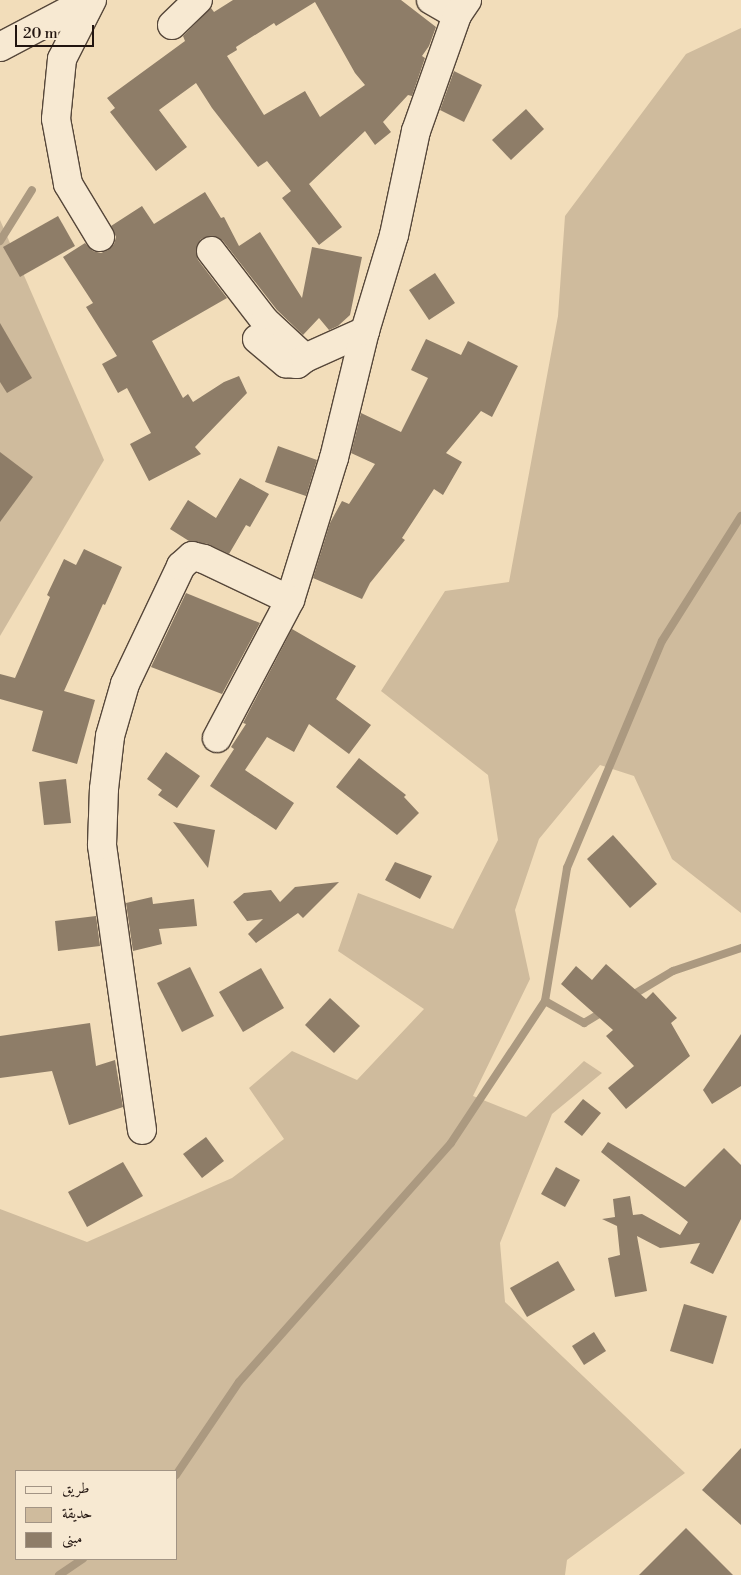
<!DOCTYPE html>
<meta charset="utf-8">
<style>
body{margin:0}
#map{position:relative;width:741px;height:1575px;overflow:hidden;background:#f2ddba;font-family:"Libre Bodoni",Amiri,serif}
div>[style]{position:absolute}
.green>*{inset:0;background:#cfbb9d}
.stream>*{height:8px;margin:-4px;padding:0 4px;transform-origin:4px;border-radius:4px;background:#ab9980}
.building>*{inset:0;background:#8e7d68}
.roads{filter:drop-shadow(1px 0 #56473a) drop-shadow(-1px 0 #56473a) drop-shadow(0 1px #56473a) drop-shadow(0 -1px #56473a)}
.minor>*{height:28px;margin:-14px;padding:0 14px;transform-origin:14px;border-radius:14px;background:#f7e9d2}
span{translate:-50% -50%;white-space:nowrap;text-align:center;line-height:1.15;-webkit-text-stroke:4px #f7e9d2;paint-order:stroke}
.legend{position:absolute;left:15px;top:1470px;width:162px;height:90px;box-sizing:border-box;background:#f7e9d2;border:1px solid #a29484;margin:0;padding:6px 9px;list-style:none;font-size:15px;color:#221510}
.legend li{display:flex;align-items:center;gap:10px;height:25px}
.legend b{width:25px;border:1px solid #a29484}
.scale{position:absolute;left:15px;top:25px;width:79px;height:22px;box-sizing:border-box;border:2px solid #221510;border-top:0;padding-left:6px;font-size:15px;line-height:18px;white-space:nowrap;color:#221510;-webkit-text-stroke:4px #f7e9d2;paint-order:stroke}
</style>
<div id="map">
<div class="green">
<div style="clip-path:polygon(evenodd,741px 28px,741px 913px,672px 859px,634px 776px,600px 765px,539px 839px,515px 910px,530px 979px,473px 1096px,526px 1117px,584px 1061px,602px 1073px,552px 1114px,500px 1243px,505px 1302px,685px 1473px,567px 1560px,565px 1575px,0 1575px,0 1209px,87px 1242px,232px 1178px,284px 1139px,249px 1088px,292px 1051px,357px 1080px,424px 1009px,338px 951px,358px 893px,453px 929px,498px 840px,488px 775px,381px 691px,445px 591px,509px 582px,558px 316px,565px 216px,686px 54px,741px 28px,176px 1471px,176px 1559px,16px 1559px,16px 1471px,176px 1471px)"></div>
<div style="clip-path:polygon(0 220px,104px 460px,0 636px)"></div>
</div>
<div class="stream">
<div style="left:0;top:241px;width:60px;rotate:-57.9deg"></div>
<div style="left:631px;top:996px;width:49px;rotate:-30.8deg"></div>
<div style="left:673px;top:971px;width:72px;rotate:-18.7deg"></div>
<div style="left:545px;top:1001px;width:45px;rotate:29.4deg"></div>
<div style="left:584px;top:1023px;width:26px;rotate:-31deg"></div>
<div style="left:176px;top:1475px;width:112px;rotate:-55.9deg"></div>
<div style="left:239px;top:1382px;width:319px;rotate:-48.4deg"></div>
<div style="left:451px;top:1143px;width:170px;rotate:-56.5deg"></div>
<div style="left:545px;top:1001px;width:135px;rotate:-80.6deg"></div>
<div style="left:567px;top:868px;width:246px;rotate:-67.3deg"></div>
<div style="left:662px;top:641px;width:148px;rotate:-57.7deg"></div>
<div style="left:59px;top:1575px;width:29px;rotate:-34deg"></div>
</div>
<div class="building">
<div style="clip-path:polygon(evenodd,233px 0,401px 0,436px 27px,429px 46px,422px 56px,425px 58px,412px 96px,408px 95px,383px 122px,391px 132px,375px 145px,365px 131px,309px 184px,342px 227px,319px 245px,282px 198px,291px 191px,267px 161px,258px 167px,212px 108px,196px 83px,159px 110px,187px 147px,156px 171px,110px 112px,115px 108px,107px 98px,185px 41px,183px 36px,211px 8px,214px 12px,233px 0,315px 2px,355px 73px,365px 85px,320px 117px,305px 91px,264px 115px,227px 56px,237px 50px,236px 47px,274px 23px,276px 26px,315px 2px)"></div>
<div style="clip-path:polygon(454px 71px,482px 85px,464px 122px,440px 110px)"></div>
<div style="clip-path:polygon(526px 109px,544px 129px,511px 160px,492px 140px)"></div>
<div style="clip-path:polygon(205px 192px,221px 218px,224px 217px,239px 246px,260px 232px,302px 298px,312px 247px,362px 257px,350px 315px,338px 326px,329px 330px,319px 318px,303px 335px,277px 310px,223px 241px,217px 237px,209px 236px,201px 239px,197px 245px,196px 253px,198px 260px,227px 298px,152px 341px,183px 398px,188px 394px,193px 402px,224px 382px,239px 376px,247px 393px,195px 447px,201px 454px,149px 481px,130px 444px,151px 433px,127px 388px,118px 393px,102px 364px,117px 356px,86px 307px,93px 303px,63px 257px,85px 243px,93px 251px,101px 253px,108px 250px,114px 244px,116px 237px,111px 226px,142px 206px,154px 224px)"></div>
<div style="clip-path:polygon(58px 216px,75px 246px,20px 277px,3px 247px)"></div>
<div style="clip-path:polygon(435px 273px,455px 303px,429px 320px,409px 290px)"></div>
<div style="clip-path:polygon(0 323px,32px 378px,7px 393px,0 382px)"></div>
<div style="clip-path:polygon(426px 339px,461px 355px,468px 341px,518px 366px,492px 417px,481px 411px,446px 453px,462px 462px,443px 495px,434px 489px,402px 538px,405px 540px,370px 583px,362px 599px,313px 578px,330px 523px,342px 501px,349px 504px,375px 464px,351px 453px,361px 413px,401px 432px,428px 378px,411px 370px)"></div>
<div style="clip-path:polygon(278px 446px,317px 460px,306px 496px,265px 482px)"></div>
<div style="clip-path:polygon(0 452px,33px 477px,0 522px)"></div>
<div style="clip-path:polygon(240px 478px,269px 494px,250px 527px,246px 525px,229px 554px,208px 544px,189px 541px,170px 529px,188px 500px,216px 518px)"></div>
<div style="clip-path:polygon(84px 549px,122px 567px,105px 605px,103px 604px,64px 691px,95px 700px,77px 764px,32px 751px,43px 711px,0 699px,0 674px,15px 678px,50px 597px,47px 595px,64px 559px,76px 565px)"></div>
<div style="clip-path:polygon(186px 593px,260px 623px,222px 694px,151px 667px)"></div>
<div style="clip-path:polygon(292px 629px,356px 666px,336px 699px,371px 725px,349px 754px,309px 724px,294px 752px,267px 737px,245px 770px,294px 803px,276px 830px,210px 786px,234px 749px,231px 747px,246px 724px,243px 723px)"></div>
<div style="clip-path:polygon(166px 752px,200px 776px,177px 808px,158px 795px,162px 790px,147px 779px)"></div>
<div style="clip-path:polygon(359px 758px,406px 795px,404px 797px,419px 813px,397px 835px,336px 787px)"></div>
<div style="clip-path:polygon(66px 779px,71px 823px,44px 825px,39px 782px)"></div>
<div style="clip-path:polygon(173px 822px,215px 830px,208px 868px)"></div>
<div style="clip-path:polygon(613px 835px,657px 884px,630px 908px,587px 859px)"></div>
<div style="clip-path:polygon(395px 862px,432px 876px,420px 899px,385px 880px)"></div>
<div style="clip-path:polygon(339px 882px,303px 918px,298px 913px,256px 943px,248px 934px,263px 919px,247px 921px,233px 902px,244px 893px,271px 890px,280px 902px,295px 887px)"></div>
<div style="clip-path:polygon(152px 897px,153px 904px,194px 899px,197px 926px,159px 929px,162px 944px,133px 951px,126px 903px)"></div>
<div style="clip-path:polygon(96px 916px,100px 946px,58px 951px,55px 921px)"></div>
<div style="clip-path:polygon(606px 964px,646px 999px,653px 992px,677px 1018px,671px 1023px,690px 1056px,626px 1109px,608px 1088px,634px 1066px,606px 1036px,613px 1030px,561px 984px,576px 966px,592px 980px)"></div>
<div style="clip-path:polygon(190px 967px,214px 1016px,182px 1032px,157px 983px)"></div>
<div style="clip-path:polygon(261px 968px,284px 1008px,243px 1032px,219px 992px)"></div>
<div style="clip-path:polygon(330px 998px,360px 1026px,334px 1053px,305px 1025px)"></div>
<div style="clip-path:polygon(90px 1023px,96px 1066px,115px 1060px,123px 1107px,69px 1125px,52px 1071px,0 1078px,0 1036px)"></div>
<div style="clip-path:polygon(741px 1034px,741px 1086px,712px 1104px,703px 1090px)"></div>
<div style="clip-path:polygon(583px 1099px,601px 1113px,582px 1136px,564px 1122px)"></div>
<div style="clip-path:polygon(206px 1137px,224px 1161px,202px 1178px,183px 1154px)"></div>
<div style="clip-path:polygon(608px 1142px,685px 1187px,724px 1148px,741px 1165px,741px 1219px,713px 1274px,690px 1263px,700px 1243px,660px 1248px,637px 1236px,647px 1291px,615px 1297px,608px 1258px,620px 1255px,617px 1226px,602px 1219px,615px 1217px,613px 1199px,630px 1196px,633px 1215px,642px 1214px,680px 1235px,688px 1222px,601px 1152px)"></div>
<div style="clip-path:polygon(123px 1162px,143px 1196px,87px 1227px,68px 1192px)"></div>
<div style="clip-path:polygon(556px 1167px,580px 1180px,565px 1207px,541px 1194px)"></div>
<div style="clip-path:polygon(558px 1261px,575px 1290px,527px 1317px,510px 1288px)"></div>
<div style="clip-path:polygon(684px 1304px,727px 1316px,713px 1364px,670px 1351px)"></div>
<div style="clip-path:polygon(594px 1332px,606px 1351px,584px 1365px,572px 1346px)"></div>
<div style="clip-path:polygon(741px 1448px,741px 1525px,702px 1490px)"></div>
<div style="clip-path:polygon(686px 1528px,733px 1575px,639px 1575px)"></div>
</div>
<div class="roads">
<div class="minor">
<div style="left:92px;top:0;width:66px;rotate:117deg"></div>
<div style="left:62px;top:59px;width:60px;rotate:95.7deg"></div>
<div style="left:56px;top:119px;width:66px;rotate:79.5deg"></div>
<div style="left:68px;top:184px;width:62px;rotate:58.9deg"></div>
<div style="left:431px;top:0;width:30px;rotate:30deg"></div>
<div style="left:172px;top:25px;width:36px;rotate:-44deg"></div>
<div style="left:0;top:47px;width:101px;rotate:-27.8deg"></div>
<div style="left:211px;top:251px;width:88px;rotate:52.4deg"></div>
<div style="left:265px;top:321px;width:54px;rotate:42.8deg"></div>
<div style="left:257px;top:339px;width:38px;rotate:40deg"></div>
<div style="left:286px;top:363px;width:11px;rotate:5deg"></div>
<div style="left:297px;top:364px;width:10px;rotate:-37deg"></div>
<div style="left:305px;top:358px;width:66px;rotate:-24.2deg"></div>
<div style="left:217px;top:738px;width:156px;rotate:-62.1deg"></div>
<div style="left:290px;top:600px;width:149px;rotate:-72.8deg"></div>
<div style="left:334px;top:458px;width:131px;rotate:-76.3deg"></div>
<div style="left:365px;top:331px;width:100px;rotate:-73.2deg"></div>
<div style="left:394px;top:235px;width:106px;rotate:-78.1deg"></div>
<div style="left:416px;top:131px;width:123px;rotate:-70.5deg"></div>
<div style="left:457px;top:15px;width:18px;rotate:-56deg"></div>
<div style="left:142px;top:1130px;width:288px;rotate:-98deg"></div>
<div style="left:102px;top:845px;width:56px;rotate:-88deg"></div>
<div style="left:104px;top:789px;width:53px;rotate:-83.5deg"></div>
<div style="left:110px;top:736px;width:54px;rotate:-73.9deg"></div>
<div style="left:125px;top:684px;width:131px;rotate:-64.6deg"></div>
<div style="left:181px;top:566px;width:15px;rotate:-42deg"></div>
<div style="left:192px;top:556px;width:12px;rotate:14deg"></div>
<div style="left:204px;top:559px;width:95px;rotate:25.5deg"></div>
</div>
</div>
<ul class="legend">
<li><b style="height:6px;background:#f7e9d2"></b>طريق</li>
<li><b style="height:14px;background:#cfbb9d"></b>حديقة</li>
<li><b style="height:14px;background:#8e7d68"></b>مبنى</li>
</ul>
<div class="scale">20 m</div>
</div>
